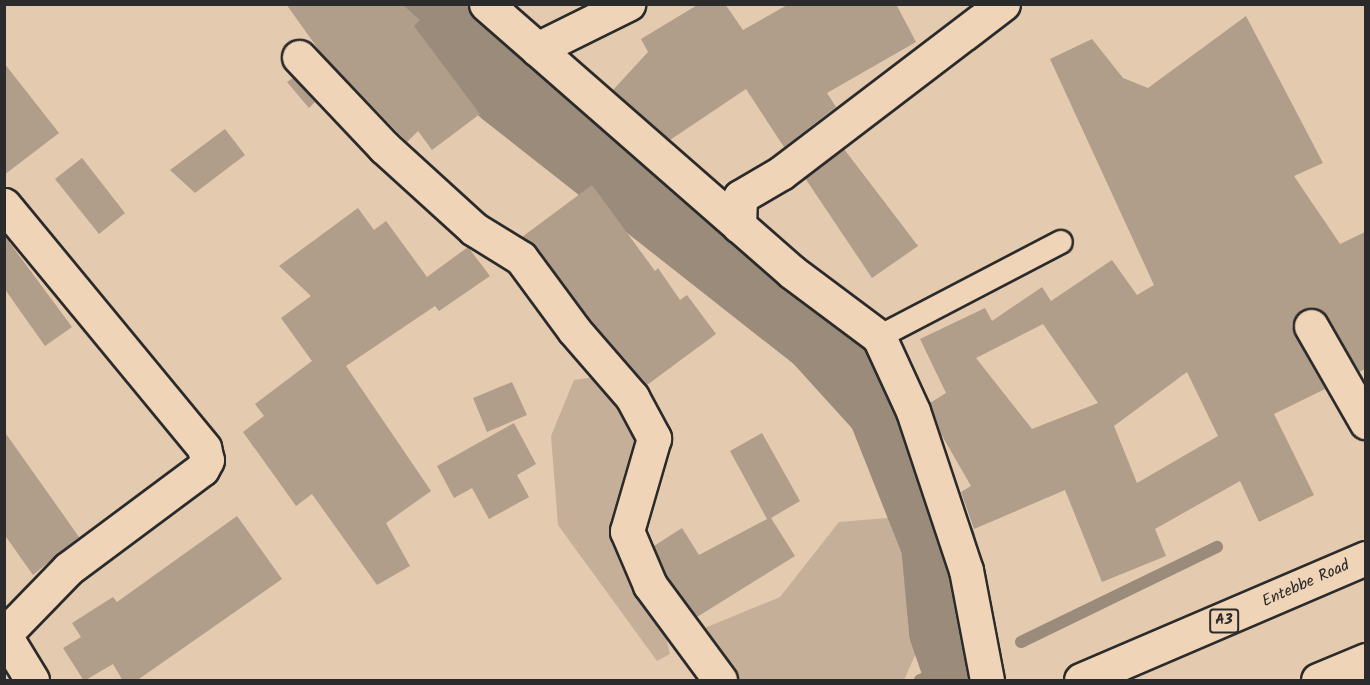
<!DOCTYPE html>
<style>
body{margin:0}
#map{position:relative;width:1370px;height:685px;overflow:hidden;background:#e4caaf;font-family:Kalam,sans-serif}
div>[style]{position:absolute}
.green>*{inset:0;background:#c5af99}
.stream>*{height:12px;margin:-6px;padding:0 6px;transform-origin:6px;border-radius:6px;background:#9a8b7a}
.river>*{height:75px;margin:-37.5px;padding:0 37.5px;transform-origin:37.5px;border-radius:37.5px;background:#9a8b7a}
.building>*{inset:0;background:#b09d8a}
.roads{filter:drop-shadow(2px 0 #2b2b2b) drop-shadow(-2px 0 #2b2b2b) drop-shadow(0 2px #2b2b2b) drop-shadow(0 -2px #2b2b2b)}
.service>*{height:22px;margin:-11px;padding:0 11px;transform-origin:11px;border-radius:11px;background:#f0d4b7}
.minor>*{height:33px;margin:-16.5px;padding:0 16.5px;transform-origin:16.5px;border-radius:16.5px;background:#f0d4b7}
.primary>*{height:33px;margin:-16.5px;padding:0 16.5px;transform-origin:16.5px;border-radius:16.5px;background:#f0d4b7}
span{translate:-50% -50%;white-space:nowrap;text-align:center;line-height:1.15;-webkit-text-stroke:6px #f0d4b7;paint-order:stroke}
.shield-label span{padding:2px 4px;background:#f0d4b7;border:2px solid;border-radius:4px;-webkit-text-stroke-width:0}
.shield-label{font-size:15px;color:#2b2b2b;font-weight:700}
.street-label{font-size:16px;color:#2b2b2b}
.frame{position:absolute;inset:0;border:6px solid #2b2b2b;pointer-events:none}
</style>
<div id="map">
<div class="green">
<div style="clip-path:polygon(603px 376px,641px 446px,617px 524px,663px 625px,670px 654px,657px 661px,558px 525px,551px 436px,574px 380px)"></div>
<div style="clip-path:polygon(911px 516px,933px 557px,928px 626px,904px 680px,720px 680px,700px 630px,780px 597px,839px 522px)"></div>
</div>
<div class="stream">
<div style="left:1021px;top:642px;width:218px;rotate:-25.9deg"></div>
<div style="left:920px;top:680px;width:41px;rotate:-21.5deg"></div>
</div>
<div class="river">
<div style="left:433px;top:4px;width:111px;rotate:49.7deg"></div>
<div style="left:505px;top:89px;width:400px;rotate:38.2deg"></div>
<div style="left:819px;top:336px;width:97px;rotate:47.9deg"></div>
<div style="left:884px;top:408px;width:146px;rotate:68.3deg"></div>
<div style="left:938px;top:544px;width:86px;rotate:84.7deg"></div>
<div style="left:946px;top:630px;width:37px;rotate:71deg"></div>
</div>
<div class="building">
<div style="clip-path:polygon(286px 4px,402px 4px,420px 20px,414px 26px,480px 114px,432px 150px,418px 131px,407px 142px,321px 53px)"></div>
<div style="clip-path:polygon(699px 4px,725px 4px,743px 30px,789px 4px,896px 4px,916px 42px,827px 93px,836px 107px,784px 147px,746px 89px,670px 140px,613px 90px,648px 52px,641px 39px)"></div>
<div style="clip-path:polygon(evenodd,1246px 16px,1323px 163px,1294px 176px,1340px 244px,1365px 232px,1365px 369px,1359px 372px,1321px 310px,1301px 310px,1292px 325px,1295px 335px,1325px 389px,1274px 414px,1314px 495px,1259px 522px,1240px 481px,1155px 529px,1166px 556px,1102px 582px,1065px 490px,974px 529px,961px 492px,971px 486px,941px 434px,930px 403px,946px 393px,920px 339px,985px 308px,992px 321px,1042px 287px,1051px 301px,1112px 260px,1137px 295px,1154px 285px,1050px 59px,1092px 39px,1123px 78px,1148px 88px,1246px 16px,1043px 324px,1098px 403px,1032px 429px,976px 358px,1043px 324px,1246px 16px,1187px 372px,1218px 436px,1137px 483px,1114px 426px,1187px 372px)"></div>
<div style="clip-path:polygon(4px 63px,59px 133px,4px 175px)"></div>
<div style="clip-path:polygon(293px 78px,315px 102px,309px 108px,287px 82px)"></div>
<div style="clip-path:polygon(225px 129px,245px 155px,195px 193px,170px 170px)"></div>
<div style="clip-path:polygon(844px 149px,918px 246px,872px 278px,805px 178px)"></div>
<div style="clip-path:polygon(82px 158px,125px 213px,99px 234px,55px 179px)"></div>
<div style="clip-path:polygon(592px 185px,655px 271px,658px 268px,680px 300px,687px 295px,716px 334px,647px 385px,589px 318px,536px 247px,522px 237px)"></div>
<div style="clip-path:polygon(358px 208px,374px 230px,386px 221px,427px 277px,468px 247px,490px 276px,439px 311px,435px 306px,346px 366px,431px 491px,386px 523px,410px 566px,377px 585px,312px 494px,296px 506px,243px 432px,264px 416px,255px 404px,312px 361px,281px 318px,311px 296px,279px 266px)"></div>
<div style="clip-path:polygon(4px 235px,72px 327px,45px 346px,4px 288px)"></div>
<div style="clip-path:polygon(512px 382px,527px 415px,487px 432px,473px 398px)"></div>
<div style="clip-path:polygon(514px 423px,536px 464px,517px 475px,529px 497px,489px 519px,472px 488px,454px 498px,437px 466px)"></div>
<div style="clip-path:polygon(4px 431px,79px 537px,33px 575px,4px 534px)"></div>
<div style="clip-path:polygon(762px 433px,800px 501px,771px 518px,795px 556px,697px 617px,666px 576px,654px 546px,682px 528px,699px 555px,767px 519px,730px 451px)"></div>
<div style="clip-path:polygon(237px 516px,282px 579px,136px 681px,123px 681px,113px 664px,84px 681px,63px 648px,81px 637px,72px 623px,113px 597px,117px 602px)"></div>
</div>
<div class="roads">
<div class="service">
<div style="left:879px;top:337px;width:205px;rotate:-27.6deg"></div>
</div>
<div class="minor">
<div style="left:486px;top:4px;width:407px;rotate:41.2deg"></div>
<div style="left:792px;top:272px;width:109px;rotate:36.8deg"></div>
<div style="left:879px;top:337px;width:81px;rotate:65.3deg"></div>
<div style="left:913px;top:411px;width:168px;rotate:71.6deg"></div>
<div style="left:966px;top:570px;width:112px;rotate:79.2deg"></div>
<div style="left:537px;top:49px;width:102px;rotate:-26.3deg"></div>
<div style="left:299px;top:57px;width:124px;rotate:46.6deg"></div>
<div style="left:384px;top:147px;width:122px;rotate:42.3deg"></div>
<div style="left:474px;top:229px;width:55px;rotate:31.7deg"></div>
<div style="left:521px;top:258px;width:89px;rotate:53.6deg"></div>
<div style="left:574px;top:330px;width:89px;rotate:49.1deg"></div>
<div style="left:632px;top:397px;width:47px;rotate:61.8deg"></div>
<div style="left:654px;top:438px;width:97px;rotate:106.2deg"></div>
<div style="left:627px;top:531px;width:59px;rotate:66.9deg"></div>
<div style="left:650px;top:585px;width:118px;rotate:53.6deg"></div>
<div style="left:4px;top:205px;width:315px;rotate:50.5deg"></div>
<div style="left:204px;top:448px;width:12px;rotate:76deg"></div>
<div style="left:207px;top:460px;width:10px;rotate:119deg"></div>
<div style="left:202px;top:469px;width:167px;rotate:143.3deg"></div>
<div style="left:68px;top:569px;width:91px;rotate:134.1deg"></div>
<div style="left:739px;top:226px;width:29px;rotate:-88deg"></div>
<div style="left:740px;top:197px;width:48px;rotate:-30.3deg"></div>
<div style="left:781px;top:173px;width:279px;rotate:-37.3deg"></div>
<div style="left:1311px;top:326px;width:111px;rotate:60.2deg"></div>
<div style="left:4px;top:634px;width:54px;rotate:58.7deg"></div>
</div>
<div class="primary">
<div style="left:1081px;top:680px;width:310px;rotate:-23.2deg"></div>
<div style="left:1318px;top:680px;width:52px;rotate:-22.6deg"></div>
</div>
</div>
<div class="shield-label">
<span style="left:1224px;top:621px">A3</span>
</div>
<div class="street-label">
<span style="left:1306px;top:584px;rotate:-24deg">Entebbe Road</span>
</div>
<div class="frame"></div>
</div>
